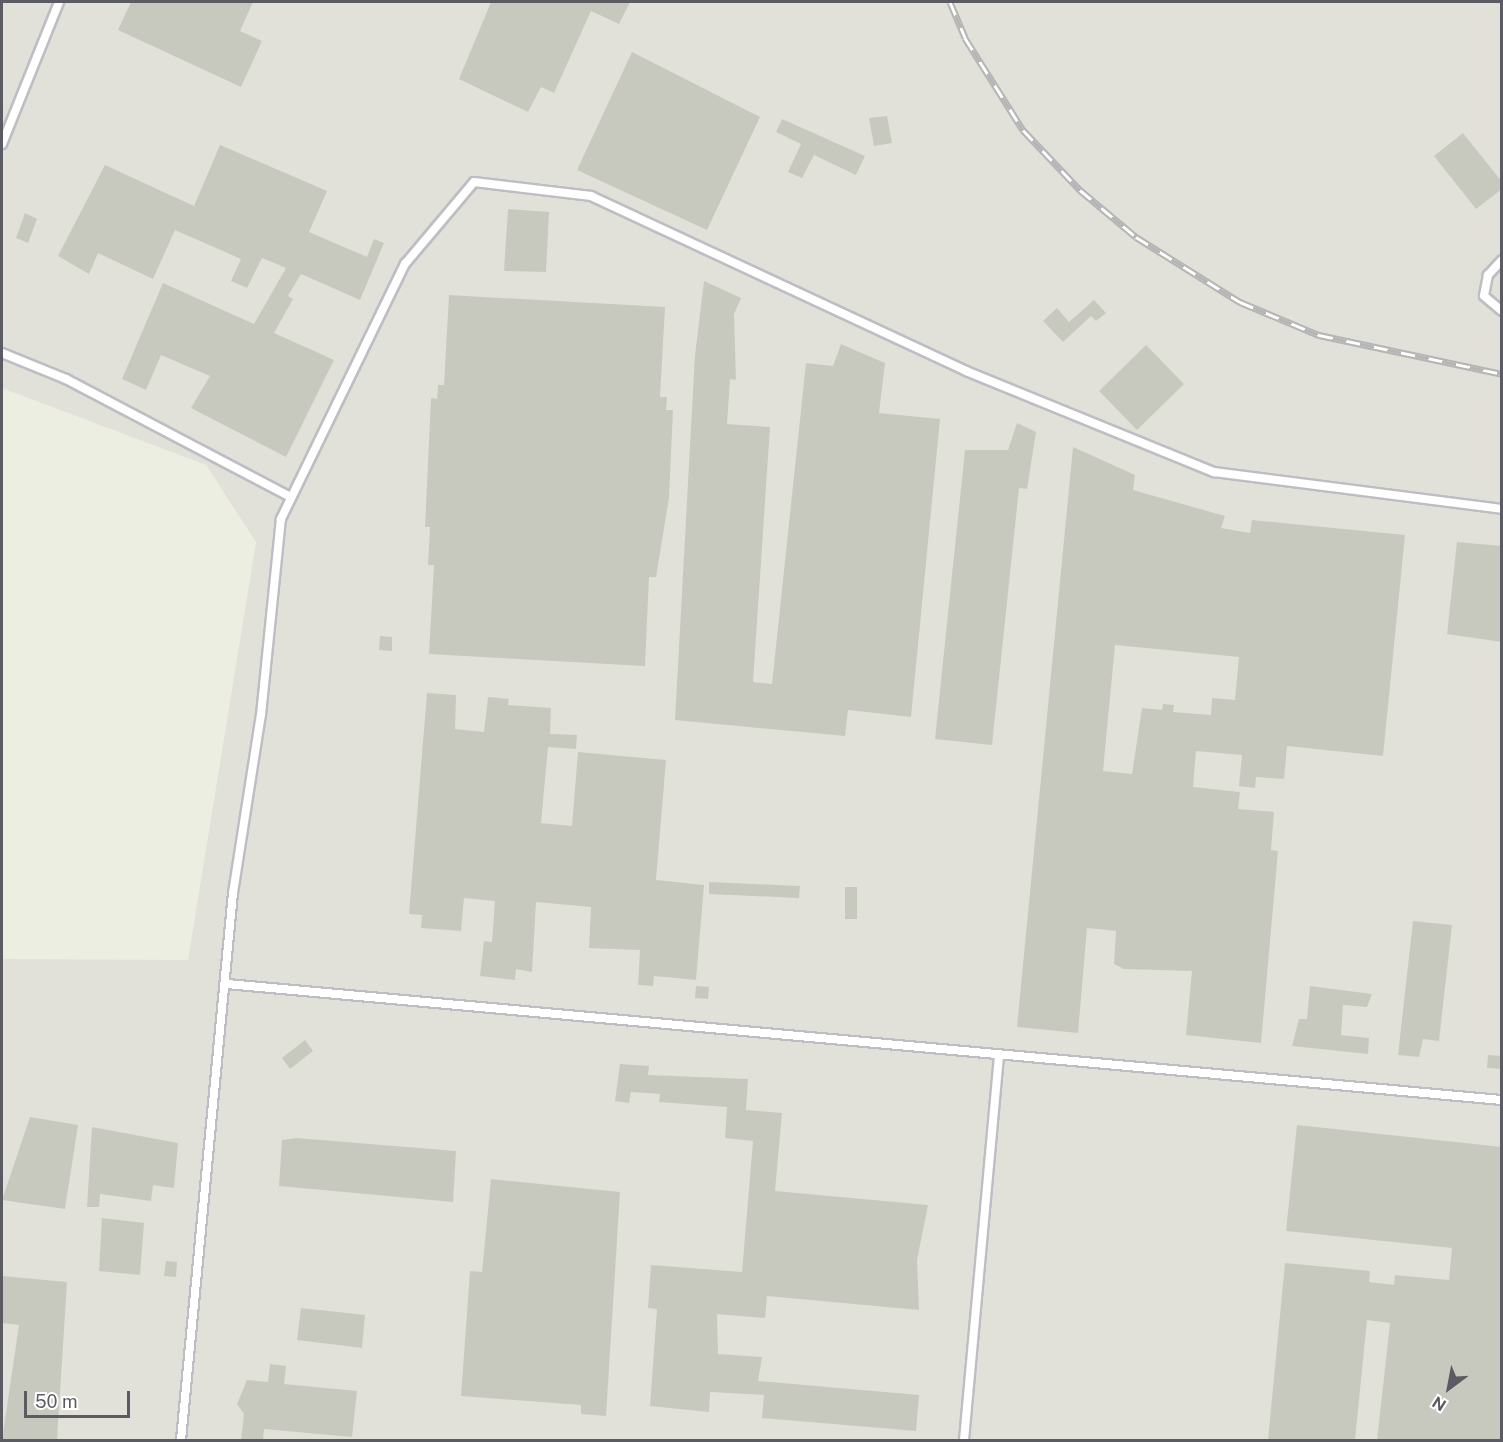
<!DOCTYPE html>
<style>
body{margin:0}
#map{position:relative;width:1503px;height:1442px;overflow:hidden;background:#edeee2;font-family:"Public Sans",sans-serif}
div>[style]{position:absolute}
.industrial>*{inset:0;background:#e1e1da}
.building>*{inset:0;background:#c8c9be}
.roads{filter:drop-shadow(2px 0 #bdbdc4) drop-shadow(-2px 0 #bdbdc4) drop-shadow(0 2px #bdbdc4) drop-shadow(0 -2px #bdbdc4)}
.service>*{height:8px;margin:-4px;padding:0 4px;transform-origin:4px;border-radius:4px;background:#fff}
.rail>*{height:7px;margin-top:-3.5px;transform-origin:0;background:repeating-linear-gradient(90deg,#fff 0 14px,#b5b5b6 0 28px);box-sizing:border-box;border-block:2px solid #b5b5b6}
span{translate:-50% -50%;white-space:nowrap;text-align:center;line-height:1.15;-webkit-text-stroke:4.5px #fff;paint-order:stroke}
.frame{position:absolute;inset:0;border:3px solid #5b5c63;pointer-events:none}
.north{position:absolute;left:1419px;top:1358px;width:60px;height:60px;-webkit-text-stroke:4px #fff;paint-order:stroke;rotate:212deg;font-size:16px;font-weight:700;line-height:24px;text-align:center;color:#5b5c63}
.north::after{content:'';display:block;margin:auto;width:21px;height:27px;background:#5b5c63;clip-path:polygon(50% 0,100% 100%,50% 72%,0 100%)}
.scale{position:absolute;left:24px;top:1391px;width:106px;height:27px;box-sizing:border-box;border:3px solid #5b5c63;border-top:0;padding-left:8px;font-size:18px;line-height:21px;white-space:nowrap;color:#5b5c63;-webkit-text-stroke:4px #fff;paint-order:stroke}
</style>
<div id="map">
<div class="industrial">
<div style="clip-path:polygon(2px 2px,1501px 2px,1501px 1440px,2px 1440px,2px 959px,188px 960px,256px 542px,206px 465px,2px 388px)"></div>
</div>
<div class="building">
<div style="clip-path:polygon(131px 2px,253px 2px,240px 31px,262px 41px,241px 87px,118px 30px)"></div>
<div style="clip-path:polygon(491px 2px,630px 2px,619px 24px,591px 11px,554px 93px,541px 87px,528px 112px,459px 79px)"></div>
<div style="clip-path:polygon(632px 52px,760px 117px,707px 230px,577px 170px)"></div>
<div style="clip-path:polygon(887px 116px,892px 143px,874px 146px,869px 118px)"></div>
<div style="clip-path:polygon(782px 119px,865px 156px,856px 175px,814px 155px,802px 178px,788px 172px,801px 144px,776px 132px)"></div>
<div style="clip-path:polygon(1463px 133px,1502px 182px,1502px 189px,1476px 209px,1434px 156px)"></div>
<div style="clip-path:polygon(220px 145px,327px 191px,309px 232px,367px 257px,374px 239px,384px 243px,360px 300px,301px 274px,288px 296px,293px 299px,274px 333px,334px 360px,286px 457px,191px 408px,210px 376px,161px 355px,146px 390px,122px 379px,163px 283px,254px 324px,286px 268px,262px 258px,247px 288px,231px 281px,241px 259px,175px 230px,153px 279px,98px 253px,89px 274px,58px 256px,105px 165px,194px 206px)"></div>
<div style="clip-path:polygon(508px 209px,549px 212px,546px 272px,504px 271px)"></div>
<div style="clip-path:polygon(25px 213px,37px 219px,28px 243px,16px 238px)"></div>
<div style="clip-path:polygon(704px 281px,741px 298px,734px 314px,736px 380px,730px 379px,727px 424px,770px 427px,753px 682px,772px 684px,806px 363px,833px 366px,841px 344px,885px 363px,879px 413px,940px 419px,911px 717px,848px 710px,845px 736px,675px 720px,695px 355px)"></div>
<div style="clip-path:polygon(449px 295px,665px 307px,660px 397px,667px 397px,666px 410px,673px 410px,669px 498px,656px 577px,649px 577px,645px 666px,429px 654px,434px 565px,428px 565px,430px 527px,425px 527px,431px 398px,437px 399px,438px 385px,444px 385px)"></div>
<div style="clip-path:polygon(1094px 300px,1106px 313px,1096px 321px,1091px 316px,1063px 342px,1043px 321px,1057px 308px,1069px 322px)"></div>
<div style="clip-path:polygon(1146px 345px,1184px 384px,1137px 430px,1099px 391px)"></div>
<div style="clip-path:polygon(1017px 423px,1036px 432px,1027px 489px,1019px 488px,992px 745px,935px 739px,965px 450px,1008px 450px)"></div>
<div style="clip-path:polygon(evenodd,1073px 447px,1135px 475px,1133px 490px,1225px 516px,1221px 528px,1250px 533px,1252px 520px,1405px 535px,1383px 756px,1287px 746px,1284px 779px,1256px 777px,1255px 788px,1239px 786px,1242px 755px,1196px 751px,1193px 787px,1240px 792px,1238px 809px,1274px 812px,1271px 850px,1278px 851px,1261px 1043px,1186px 1035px,1192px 971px,1124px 969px,1114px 964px,1116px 931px,1087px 928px,1078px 1033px,1017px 1027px,1073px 447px,1115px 645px,1239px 657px,1235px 700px,1212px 698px,1211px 715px,1173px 712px,1174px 705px,1163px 704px,1162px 710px,1142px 708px,1132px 774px,1103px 771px,1115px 645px)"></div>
<div style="clip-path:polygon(1457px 542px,1502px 546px,1502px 642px,1447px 634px)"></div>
<div style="clip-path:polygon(380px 636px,392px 637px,392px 651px,379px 650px)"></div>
<div style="clip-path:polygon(427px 693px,456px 695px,455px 729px,484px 732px,488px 697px,509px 699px,508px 705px,551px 708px,550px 734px,577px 735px,576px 749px,548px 747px,541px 823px,572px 826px,578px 752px,666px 760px,656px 880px,704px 885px,696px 980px,654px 976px,653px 986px,638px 985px,640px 950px,589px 948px,591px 907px,536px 902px,532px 972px,516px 969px,515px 980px,480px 976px,484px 941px,492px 942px,495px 901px,464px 898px,461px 931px,421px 928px,422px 915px,409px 914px)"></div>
<div style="clip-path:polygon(709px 882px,800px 886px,799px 898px,709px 894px)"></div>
<div style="clip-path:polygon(845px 887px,857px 887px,857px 919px,845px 919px)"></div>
<div style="clip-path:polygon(1413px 921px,1452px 925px,1439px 1041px,1423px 1039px,1419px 1057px,1398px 1055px)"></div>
<div style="clip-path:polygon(696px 986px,709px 987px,708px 999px,695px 998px)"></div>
<div style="clip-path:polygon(1310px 986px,1372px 994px,1367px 1007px,1343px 1005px,1341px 1035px,1369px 1038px,1368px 1054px,1292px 1046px,1299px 1019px,1307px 1019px)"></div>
<div style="clip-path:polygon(305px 1040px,313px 1051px,290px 1069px,282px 1058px)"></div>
<div style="clip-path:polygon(1488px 1055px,1502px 1056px,1502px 1069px,1487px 1068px)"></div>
<div style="clip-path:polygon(620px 1064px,649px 1066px,648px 1075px,748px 1079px,746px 1110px,782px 1113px,775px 1191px,928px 1205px,917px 1260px,919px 1310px,767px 1296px,765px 1318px,717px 1314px,718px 1354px,762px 1357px,758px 1381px,919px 1395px,916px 1431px,762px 1418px,764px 1395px,710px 1392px,709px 1412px,650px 1406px,657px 1309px,648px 1308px,651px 1265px,742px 1272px,753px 1141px,725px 1138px,727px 1107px,659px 1102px,660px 1094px,631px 1092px,629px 1103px,615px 1101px)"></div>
<div style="clip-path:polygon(30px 1117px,78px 1125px,65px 1209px,2px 1200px)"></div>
<div style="clip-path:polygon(1297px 1125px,1502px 1147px,1502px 1440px,1377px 1440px,1390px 1323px,1367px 1320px,1355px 1440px,1268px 1440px,1285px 1263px,1370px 1271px,1369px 1282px,1394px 1285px,1395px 1275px,1449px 1280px,1452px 1248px,1286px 1231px)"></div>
<div style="clip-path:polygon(92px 1127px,178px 1143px,174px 1188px,153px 1185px,151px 1201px,100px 1194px,99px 1207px,87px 1207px)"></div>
<div style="clip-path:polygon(296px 1138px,456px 1151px,453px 1202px,279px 1186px,282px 1140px)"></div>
<div style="clip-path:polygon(491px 1179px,620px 1192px,606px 1416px,581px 1414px,581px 1405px,461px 1396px,470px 1271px,482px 1272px)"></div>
<div style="clip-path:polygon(102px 1218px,144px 1223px,140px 1275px,99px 1271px)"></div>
<div style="clip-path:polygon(166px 1261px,177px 1262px,176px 1277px,164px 1276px)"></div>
<div style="clip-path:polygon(2px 1276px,67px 1282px,57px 1440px,2px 1440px,19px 1325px,2px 1323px)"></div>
<div style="clip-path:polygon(301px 1308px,365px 1315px,362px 1348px,297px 1340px)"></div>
<div style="clip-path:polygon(270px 1364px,286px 1366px,284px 1384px,357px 1391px,352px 1437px,264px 1429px,263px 1440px,241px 1440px,244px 1414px,237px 1404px,247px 1380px,268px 1382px)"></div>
</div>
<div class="roads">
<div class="service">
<div style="left:2px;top:144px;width:153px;rotate:-68.1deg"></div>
<div style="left:1502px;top:260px;width:21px;rotate:133deg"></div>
<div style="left:1488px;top:275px;width:21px;rotate:101deg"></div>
<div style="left:1484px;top:296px;width:23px;rotate:40deg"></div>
<div style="left:2px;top:353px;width:69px;rotate:22.1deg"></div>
<div style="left:66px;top:379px;width:254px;rotate:27.7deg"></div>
<div style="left:227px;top:984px;width:1280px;rotate:5.2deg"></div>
<div style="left:181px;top:1440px;width:549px;rotate:-84.57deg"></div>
<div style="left:233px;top:893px;width:180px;rotate:-81.1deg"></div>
<div style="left:261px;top:715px;width:197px;rotate:-84.2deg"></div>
<div style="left:281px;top:519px;width:284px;rotate:-64.1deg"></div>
<div style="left:405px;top:264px;width:107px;rotate:-49.9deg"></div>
<div style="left:474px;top:182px;width:118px;rotate:6.8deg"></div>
<div style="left:591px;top:196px;width:414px;rotate:25deg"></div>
<div style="left:966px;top:371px;width:268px;rotate:22.2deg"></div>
<div style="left:1214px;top:472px;width:290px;rotate:7.3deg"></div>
<div style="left:964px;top:1440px;width:385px;rotate:-84.8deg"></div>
</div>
</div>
<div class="rail">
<div style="left:950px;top:2px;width:39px;rotate:67deg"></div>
<div style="left:965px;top:38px;width:109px;rotate:57.8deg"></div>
<div style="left:1023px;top:130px;width:83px;rotate:46.5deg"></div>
<div style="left:1080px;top:190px;width:73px;rotate:40deg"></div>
<div style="left:1136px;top:237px;width:123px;rotate:32deg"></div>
<div style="left:1240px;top:302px;width:86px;rotate:22.7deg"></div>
<div style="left:1319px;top:335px;width:187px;rotate:12deg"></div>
</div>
<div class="frame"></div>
<div class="north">N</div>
<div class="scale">50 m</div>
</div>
